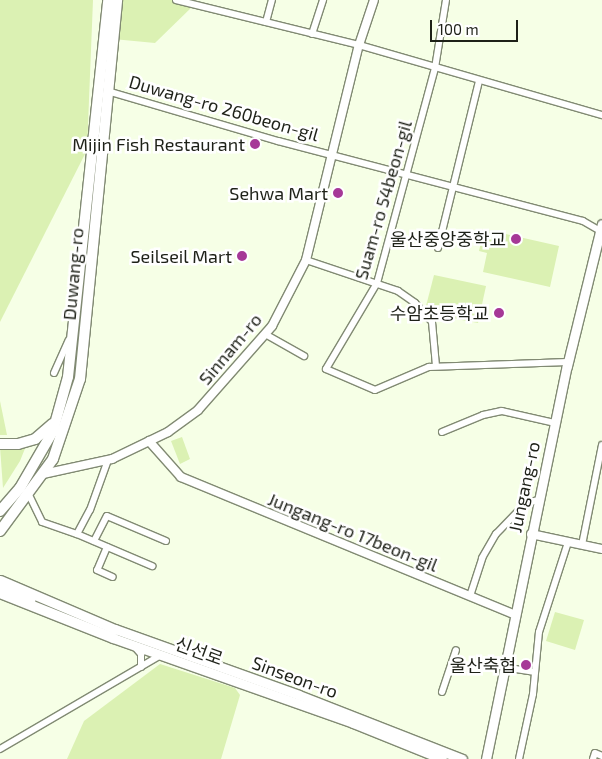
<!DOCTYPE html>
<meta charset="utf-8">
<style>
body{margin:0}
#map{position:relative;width:602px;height:759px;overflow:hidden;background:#f6ffe6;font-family:"Exo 2","Noto Sans KR",sans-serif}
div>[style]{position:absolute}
.green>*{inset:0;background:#dbf1b3}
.roads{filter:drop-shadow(1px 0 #818a73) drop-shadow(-1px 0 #818a73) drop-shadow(0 1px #818a73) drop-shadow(0 -1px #818a73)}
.minor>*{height:6px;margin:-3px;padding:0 3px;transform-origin:3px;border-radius:3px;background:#fff}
.tertiary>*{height:8px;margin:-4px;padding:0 4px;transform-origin:4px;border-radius:4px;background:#fff}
.secondary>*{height:9px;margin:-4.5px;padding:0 4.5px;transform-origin:4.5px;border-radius:4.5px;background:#fff}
.primary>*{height:10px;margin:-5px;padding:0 5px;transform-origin:5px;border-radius:5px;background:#fff}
.dots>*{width:14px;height:14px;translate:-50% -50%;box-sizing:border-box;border:2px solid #fff;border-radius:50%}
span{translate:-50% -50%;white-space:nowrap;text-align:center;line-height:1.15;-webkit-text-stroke:5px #fff;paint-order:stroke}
.street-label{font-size:18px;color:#1e2118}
.poi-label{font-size:18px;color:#1e2118}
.right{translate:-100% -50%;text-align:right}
.scale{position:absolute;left:430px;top:20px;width:88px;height:22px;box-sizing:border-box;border:2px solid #1e2118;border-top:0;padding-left:6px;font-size:15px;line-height:18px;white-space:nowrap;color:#1e2118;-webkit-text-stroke:4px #fff;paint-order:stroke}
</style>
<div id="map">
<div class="green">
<div style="clip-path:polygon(0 0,93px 0,87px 150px,0 322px)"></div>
<div style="clip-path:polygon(117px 0,175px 0,194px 5px,155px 43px,113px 39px)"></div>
<div style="clip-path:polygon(484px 229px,559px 246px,550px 287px,483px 272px,487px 253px,479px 251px)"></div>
<div style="clip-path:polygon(434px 275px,486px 286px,478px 323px,435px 315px,426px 306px)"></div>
<div style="clip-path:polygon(0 401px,7px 435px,0 435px)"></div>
<div style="clip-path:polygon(182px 437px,190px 459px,180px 464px,171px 441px)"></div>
<div style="clip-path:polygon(26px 446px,20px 461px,3px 488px,0 447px)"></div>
<div style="clip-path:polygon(555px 612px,584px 620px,575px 650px,546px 641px)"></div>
<div style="clip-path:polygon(160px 664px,235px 688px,240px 695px,221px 759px,67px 759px,84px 721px)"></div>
</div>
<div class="roads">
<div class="minor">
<div style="left:176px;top:0;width:188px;rotate:13.8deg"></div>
<div style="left:359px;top:45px;width:253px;rotate:16.1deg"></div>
<div style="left:446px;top:0;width:69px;rotate:99.2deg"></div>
<div style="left:435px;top:68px;width:223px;rotate:105.1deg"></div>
<div style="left:377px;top:283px;width:100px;rotate:120.7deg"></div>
<div style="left:326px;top:369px;width:53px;rotate:23.2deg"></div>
<div style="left:375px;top:390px;width:59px;rotate:-23.1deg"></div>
<div style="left:429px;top:367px;width:139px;rotate:-2.1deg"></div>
<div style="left:266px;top:22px;width:23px;rotate:-75deg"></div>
<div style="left:312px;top:34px;width:36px;rotate:-72deg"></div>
<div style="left:107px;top:91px;width:178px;rotate:16.3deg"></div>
<div style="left:278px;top:141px;width:315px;rotate:14.7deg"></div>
<div style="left:583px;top:221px;width:22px;rotate:30deg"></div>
<div style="left:438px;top:248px;width:172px;rotate:-76.2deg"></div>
<div style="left:306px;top:260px;width:97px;rotate:18.6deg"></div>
<div style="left:398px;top:291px;width:21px;rotate:35deg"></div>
<div style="left:415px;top:303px;width:25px;rotate:48deg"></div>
<div style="left:432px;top:322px;width:44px;rotate:84.8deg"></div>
<div style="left:265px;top:334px;width:45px;rotate:29.4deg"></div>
<div style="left:54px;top:373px;width:36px;rotate:-66deg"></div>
<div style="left:442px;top:432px;width:44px;rotate:-22.5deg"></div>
<div style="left:483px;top:415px;width:19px;rotate:-12deg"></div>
<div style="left:502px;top:411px;width:54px;rotate:12.8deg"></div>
<div style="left:29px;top:495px;width:30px;rotate:64deg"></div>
<div style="left:42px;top:522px;width:37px;rotate:19deg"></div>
<div style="left:77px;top:534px;width:27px;rotate:-62deg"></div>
<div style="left:90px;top:510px;width:53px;rotate:-70.2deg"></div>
<div style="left:77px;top:534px;width:82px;rotate:23.1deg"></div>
<div style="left:94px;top:541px;width:28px;rotate:-63deg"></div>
<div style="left:107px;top:516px;width:64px;rotate:23deg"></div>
<div style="left:582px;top:545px;width:102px;rotate:-78.7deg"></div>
<div style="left:107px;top:547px;width:25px;rotate:113deg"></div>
<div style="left:97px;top:570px;width:17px;rotate:24deg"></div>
<div style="left:470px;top:596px;width:40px;rotate:-72deg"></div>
<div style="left:482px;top:558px;width:28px;rotate:-60deg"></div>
<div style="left:496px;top:534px;width:43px;rotate:-45.9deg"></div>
<div style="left:526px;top:503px;width:12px;rotate:-14deg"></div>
<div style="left:134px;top:646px;width:11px;rotate:49deg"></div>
<div style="left:141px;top:654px;width:13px;rotate:90deg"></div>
<div style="left:503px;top:667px;width:31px;rotate:9deg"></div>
<div style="left:442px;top:692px;width:44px;rotate:-71.6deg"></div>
<div style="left:0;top:749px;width:186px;rotate:-30.3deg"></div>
<div style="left:519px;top:759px;width:66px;rotate:-77.8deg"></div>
<div style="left:533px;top:694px;width:62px;rotate:-84.5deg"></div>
<div style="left:539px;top:632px;width:95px;rotate:-72.1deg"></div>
<div style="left:593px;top:759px;width:6px;rotate:-72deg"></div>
<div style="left:595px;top:753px;width:8px;rotate:23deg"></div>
</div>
<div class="tertiary">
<div style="left:149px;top:441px;width:48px;rotate:48.4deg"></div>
<div style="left:181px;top:477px;width:359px;rotate:22.4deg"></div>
<div style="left:43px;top:474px;width:71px;rotate:-12.3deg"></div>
<div style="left:112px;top:459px;width:62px;rotate:-25.7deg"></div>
<div style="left:168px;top:432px;width:37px;rotate:-36deg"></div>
<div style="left:198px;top:410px;width:112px;rotate:-48.6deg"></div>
<div style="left:272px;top:326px;width:74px;rotate:-62.7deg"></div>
<div style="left:306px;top:260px;width:221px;rotate:-76.2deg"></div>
<div style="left:359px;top:45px;width:47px;rotate:-71.6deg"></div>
<div style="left:531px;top:534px;width:73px;rotate:11.9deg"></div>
</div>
<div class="secondary">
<div style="left:0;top:580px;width:125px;rotate:23.1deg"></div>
<div style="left:115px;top:629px;width:195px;rotate:19.7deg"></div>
<div style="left:299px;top:695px;width:175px;rotate:21.4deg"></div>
<div style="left:0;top:587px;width:33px;rotate:23deg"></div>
<div style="left:113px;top:638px;width:255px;rotate:19.5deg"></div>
<div style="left:353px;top:723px;width:96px;rotate:22deg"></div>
<div style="left:486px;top:759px;width:401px;rotate:-78.4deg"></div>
<div style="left:567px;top:366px;width:146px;rotate:-76.2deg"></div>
</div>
<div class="primary">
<div style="left:0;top:444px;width:18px"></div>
<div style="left:18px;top:444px;width:18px;rotate:-16deg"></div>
<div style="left:35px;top:439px;width:23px;rotate:-41deg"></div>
<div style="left:0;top:511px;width:30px;rotate:-49deg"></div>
<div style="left:20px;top:488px;width:66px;rotate:-59.9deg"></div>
<div style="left:53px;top:431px;width:56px;rotate:-74.5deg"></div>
<div style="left:68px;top:377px;width:379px;rotate:-83.9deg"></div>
<div style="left:0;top:531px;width:89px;rotate:-53.6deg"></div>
<div style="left:53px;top:459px;width:84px;rotate:-71.4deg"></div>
<div style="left:80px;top:379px;width:381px;rotate:-84.4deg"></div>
<div style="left:0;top:593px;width:122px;rotate:21.7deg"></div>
</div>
</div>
<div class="dots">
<div style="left:255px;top:144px;background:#a63897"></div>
<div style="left:338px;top:193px;background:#a63897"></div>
<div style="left:516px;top:239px;background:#a63897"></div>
<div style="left:242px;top:256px;background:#a63897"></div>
<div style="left:499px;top:313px;background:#a63897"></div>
<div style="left:526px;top:665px;background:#a63897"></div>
</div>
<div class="street-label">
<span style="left:224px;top:108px;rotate:16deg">Duwang-ro 260beon-gil</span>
<span style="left:383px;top:200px;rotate:-74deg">Suam-ro 54beon-gil</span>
<span style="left:73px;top:274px;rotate:-85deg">Duwang-ro</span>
<span style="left:230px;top:349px;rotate:-50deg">Sinnam-ro</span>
<span style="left:524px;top:487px;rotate:-78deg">Jungang-ro</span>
<span style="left:353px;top:532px;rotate:22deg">Jungang-ro 17beon-gil</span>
<span style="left:199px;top:651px;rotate:20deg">신선로</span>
<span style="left:295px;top:677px;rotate:20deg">Sinseon-ro</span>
</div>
<div class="poi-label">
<span class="right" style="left:245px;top:144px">Mijin Fish Restaurant</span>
<span class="right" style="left:328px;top:193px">Sehwa Mart</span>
<span class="right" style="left:506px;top:239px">울산중앙중학교</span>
<span class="right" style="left:232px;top:256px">Seilseil Mart</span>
<span class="right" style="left:489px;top:313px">수암초등학교</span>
<span class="right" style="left:516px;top:665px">울산축협</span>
</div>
<div class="scale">100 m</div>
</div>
